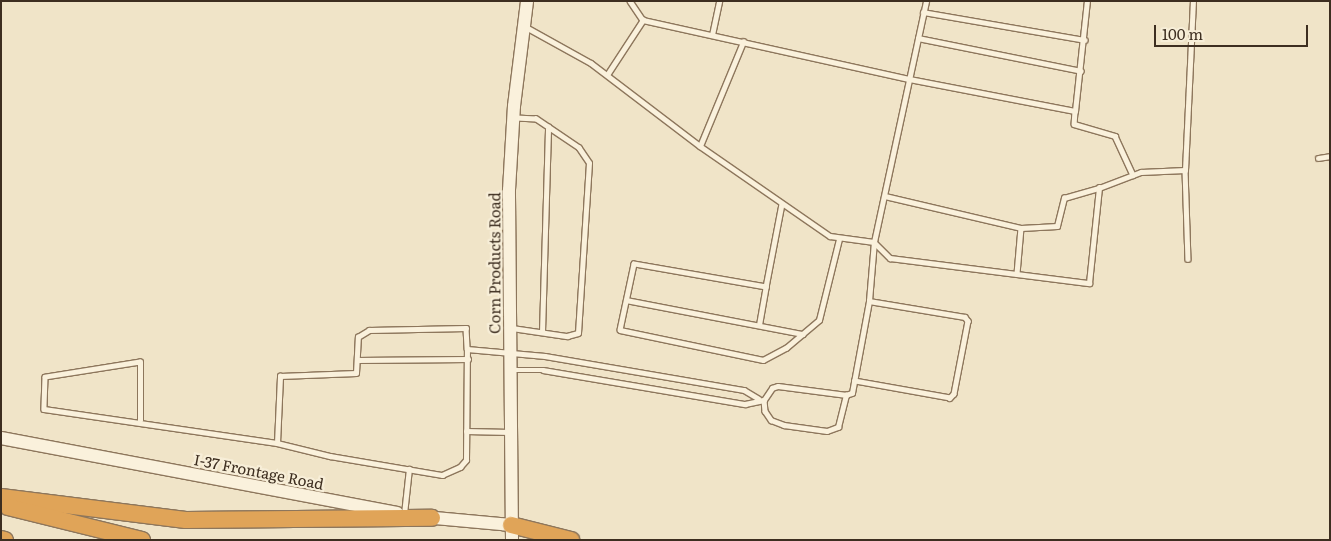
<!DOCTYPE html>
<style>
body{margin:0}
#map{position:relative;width:1331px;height:541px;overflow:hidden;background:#f0e4c8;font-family:Literata,serif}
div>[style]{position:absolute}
.roads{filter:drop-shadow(1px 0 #8d765c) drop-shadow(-1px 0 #8d765c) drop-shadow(0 1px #8d765c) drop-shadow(0 -1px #8d765c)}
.lane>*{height:4.5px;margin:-2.25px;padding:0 2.25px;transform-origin:2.25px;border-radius:2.25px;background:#faf1dc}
.secondary>*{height:12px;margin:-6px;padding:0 6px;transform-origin:6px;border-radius:6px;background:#faf1dc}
.highway>*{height:16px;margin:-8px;padding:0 8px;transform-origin:8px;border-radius:8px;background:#e0a458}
span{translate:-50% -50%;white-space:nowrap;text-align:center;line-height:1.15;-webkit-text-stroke:4.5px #f7eed8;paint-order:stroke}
.street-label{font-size:15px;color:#3d2e20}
.frame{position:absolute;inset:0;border:2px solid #3d2e20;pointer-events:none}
.scale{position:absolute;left:1154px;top:25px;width:154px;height:22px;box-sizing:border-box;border:2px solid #3d2e20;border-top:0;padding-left:6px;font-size:15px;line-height:18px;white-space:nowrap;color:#3d2e20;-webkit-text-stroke:4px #f7eed8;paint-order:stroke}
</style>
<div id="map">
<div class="roads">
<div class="lane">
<div style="left:630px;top:1px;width:23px;rotate:56deg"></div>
<div style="left:643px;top:20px;width:272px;rotate:12.5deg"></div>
<div style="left:909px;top:79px;width:169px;rotate:10.9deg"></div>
<div style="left:1075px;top:111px;width:111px;rotate:-83.8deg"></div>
<div style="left:923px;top:12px;width:164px;rotate:9.8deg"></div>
<div style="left:526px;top:27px;width:74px;rotate:29deg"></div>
<div style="left:591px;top:63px;width:137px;rotate:37.3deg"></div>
<div style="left:700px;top:146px;width:158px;rotate:34.7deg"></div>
<div style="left:830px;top:236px;width:44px;rotate:7.8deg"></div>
<div style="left:874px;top:242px;width:247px;rotate:-77.8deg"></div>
<div style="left:712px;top:35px;width:35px;rotate:-78deg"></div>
<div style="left:918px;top:38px;width:166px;rotate:11.4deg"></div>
<div style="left:607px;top:75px;width:66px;rotate:-56.8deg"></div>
<div style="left:1075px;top:111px;width:13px;rotate:94deg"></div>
<div style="left:1074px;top:124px;width:43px;rotate:16.3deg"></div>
<div style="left:1115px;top:136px;width:43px;rotate:65.2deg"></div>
<div style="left:700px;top:146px;width:113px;rotate:-67.5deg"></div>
<div style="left:1318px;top:158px;width:12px;rotate:-9deg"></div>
<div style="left:1185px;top:170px;width:89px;rotate:88.1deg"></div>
<div style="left:885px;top:196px;width:140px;rotate:13.2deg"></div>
<div style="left:1021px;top:228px;width:46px;rotate:95deg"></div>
<div style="left:782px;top:204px;width:85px;rotate:100.9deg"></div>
<div style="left:766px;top:287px;width:134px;rotate:-170.1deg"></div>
<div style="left:634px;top:264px;width:67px;rotate:102deg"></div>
<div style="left:620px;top:330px;width:146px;rotate:11.8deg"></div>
<div style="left:763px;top:360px;width:26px;rotate:-28deg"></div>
<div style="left:786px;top:348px;width:43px;rotate:-40.3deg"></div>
<div style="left:819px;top:320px;width:83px;rotate:-76.1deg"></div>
<div style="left:1021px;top:228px;width:36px;rotate:-3deg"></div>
<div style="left:1057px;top:226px;width:29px;rotate:-76deg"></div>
<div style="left:1064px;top:198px;width:36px;rotate:-16deg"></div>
<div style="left:874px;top:242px;width:23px;rotate:45deg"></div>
<div style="left:890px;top:258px;width:201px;rotate:7.2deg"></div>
<div style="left:1089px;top:283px;width:96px;rotate:-84deg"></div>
<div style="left:1099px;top:188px;width:45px;rotate:-20.9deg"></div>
<div style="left:1141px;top:172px;width:44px;rotate:-2.6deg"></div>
<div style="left:1185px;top:170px;width:169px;rotate:-87.3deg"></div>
<div style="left:626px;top:300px;width:180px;rotate:10.9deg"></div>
<div style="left:869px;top:301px;width:59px;rotate:-85.2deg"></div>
<div style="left:759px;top:325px;width:39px;rotate:-80deg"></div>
<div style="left:512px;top:328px;width:56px;rotate:8.3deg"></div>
<div style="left:567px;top:336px;width:11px;rotate:-15deg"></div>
<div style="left:578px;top:333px;width:170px;rotate:-86.3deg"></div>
<div style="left:589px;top:163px;width:18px;rotate:-124deg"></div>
<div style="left:579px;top:148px;width:52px;rotate:-146deg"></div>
<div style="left:536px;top:119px;width:20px;rotate:-177deg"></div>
<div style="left:542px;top:332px;width:205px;rotate:-88.3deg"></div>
<div style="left:357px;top:360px;width:111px;rotate:-0.5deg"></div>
<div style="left:512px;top:370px;width:31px"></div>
<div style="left:543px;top:370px;width:205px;rotate:9.6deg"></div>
<div style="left:745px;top:404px;width:19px;rotate:-12deg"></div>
<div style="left:764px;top:400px;width:14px;rotate:-56deg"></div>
<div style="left:772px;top:388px;width:6px;rotate:-18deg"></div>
<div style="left:778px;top:386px;width:69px;rotate:7.5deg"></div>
<div style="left:846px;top:395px;width:6px;rotate:-18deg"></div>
<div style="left:852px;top:393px;width:94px;rotate:-79.5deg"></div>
<div style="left:869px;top:301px;width:97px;rotate:9.5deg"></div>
<div style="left:965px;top:317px;width:5px;rotate:53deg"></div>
<div style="left:968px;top:321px;width:74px;rotate:100.9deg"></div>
<div style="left:954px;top:394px;width:6px;rotate:135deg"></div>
<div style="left:950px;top:398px;width:97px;rotate:-169.9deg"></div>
<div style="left:764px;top:400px;width:11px;rotate:85deg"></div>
<div style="left:765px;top:411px;width:11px;rotate:56deg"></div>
<div style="left:771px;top:420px;width:14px;rotate:21deg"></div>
<div style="left:784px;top:425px;width:43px;rotate:7.9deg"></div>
<div style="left:827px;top:431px;width:12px;rotate:-20deg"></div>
<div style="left:838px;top:427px;width:33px;rotate:-76deg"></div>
<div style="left:140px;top:420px;width:58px;rotate:-90deg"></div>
<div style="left:140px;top:362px;width:96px;rotate:171deg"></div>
<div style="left:45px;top:377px;width:32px;rotate:92deg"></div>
<div style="left:44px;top:409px;width:235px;rotate:8.3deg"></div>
<div style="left:277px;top:443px;width:55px;rotate:13.8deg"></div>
<div style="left:330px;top:456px;width:114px;rotate:9.6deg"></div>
<div style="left:442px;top:475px;width:20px;rotate:-24deg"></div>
<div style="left:460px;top:467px;width:9px;rotate:-49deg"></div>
<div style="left:466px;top:460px;width:111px;rotate:-89.5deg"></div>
<div style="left:467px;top:349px;width:78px;rotate:5.1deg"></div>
<div style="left:545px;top:356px;width:202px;rotate:9.7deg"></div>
<div style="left:744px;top:390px;width:17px;rotate:31deg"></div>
<div style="left:466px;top:431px;width:44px;rotate:1.3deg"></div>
<div style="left:277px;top:443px;width:67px;rotate:-87.4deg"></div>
<div style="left:280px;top:376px;width:76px;rotate:-2.3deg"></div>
<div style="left:356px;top:373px;width:36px;rotate:-87deg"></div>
<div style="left:358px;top:337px;width:13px;rotate:-32deg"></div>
<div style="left:369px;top:330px;width:97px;rotate:-1.2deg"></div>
<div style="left:466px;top:328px;width:21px;rotate:87deg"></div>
<div style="left:404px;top:514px;width:45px;rotate:-83.7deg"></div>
</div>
<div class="secondary">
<div style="left:1px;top:438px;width:403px;rotate:10.7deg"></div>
<div style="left:424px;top:517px;width:87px;rotate:5.3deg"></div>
<div style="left:512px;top:540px;width:350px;rotate:-90.5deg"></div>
<div style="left:509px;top:190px;width:84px;rotate:-86.6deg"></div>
<div style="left:514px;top:106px;width:106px;rotate:-82.9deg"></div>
</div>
<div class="highway">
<div style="left:1px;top:497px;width:186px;rotate:7.1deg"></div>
<div style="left:186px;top:520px;width:246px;rotate:-0.5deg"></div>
<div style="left:8px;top:507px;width:138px;rotate:13.8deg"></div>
<div style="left:511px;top:525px;width:62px;rotate:14deg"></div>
<div style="left:1px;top:539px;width:4px;rotate:14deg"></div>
</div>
</div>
<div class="street-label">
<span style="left:494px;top:263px;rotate:-90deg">Corn Products Road</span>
<span style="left:259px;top:471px;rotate:11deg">I-37 Frontage Road</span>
</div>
<div class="frame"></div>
<div class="scale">100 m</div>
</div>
